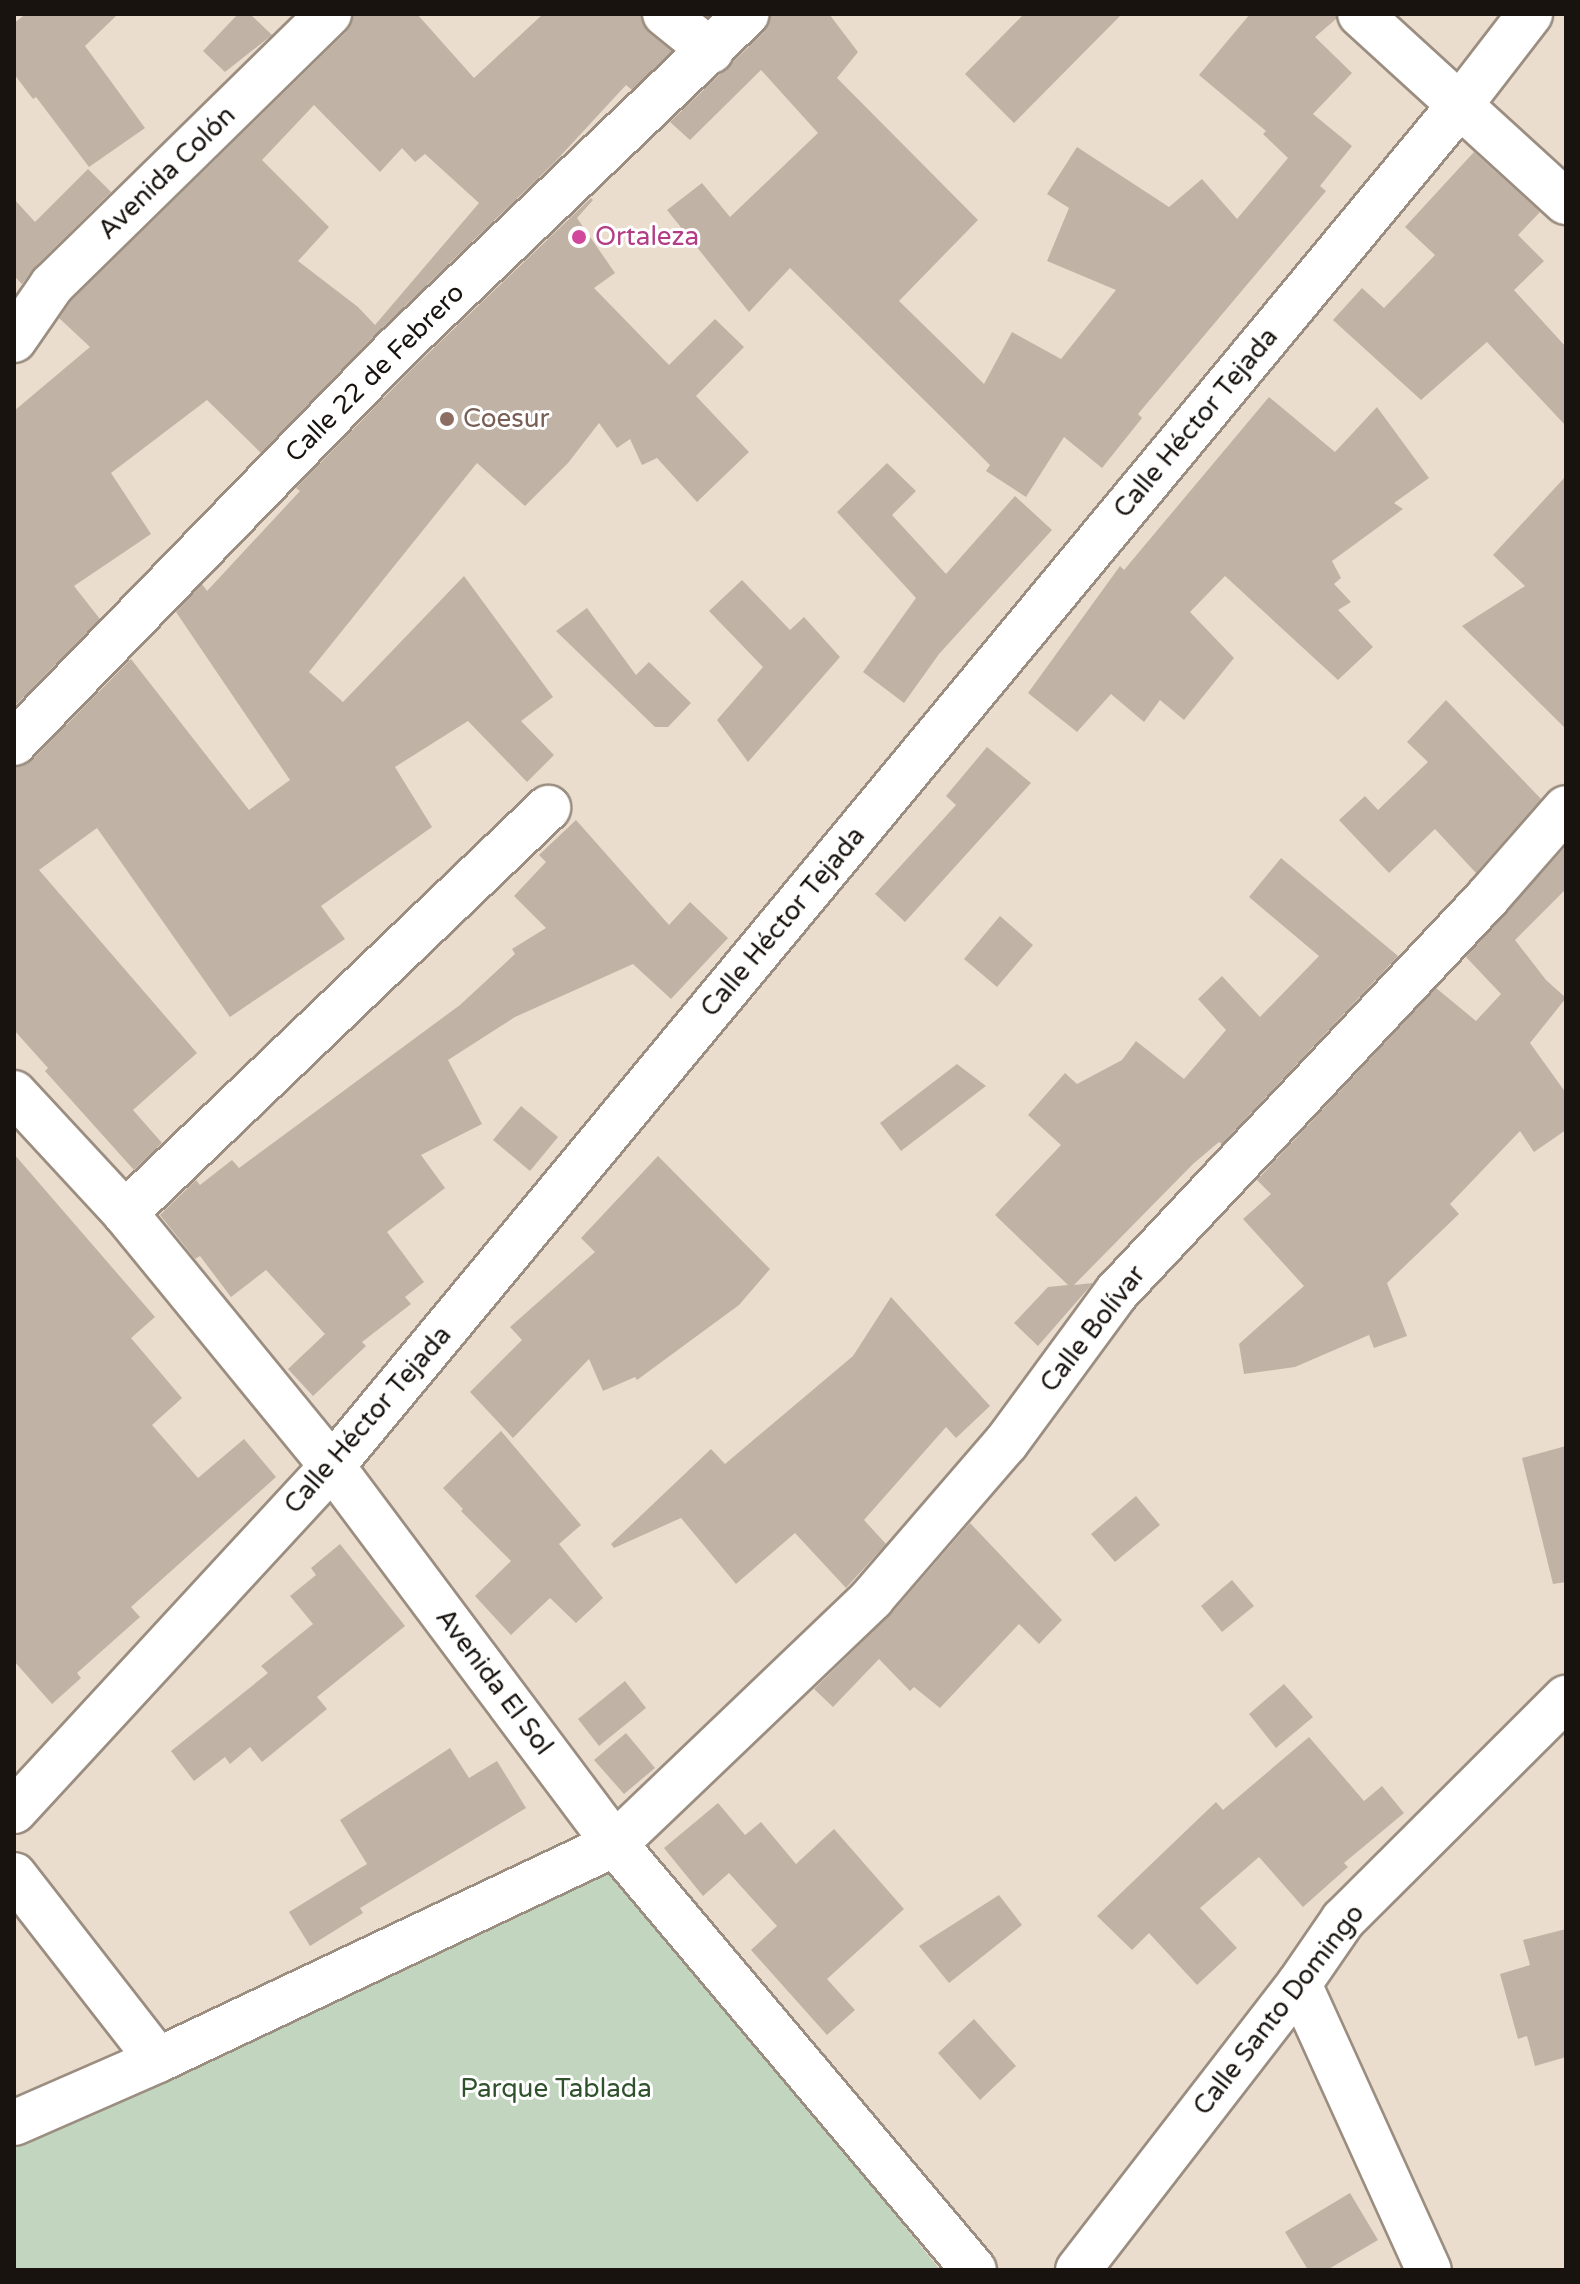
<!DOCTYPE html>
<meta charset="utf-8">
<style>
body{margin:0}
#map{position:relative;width:1580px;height:2284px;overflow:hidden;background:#eaddce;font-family:"Varela Round",sans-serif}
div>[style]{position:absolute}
.green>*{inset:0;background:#c2d5bf}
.building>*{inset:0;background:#c0b3a5}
.roads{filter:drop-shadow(2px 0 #9b8e80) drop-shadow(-2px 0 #9b8e80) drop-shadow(0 2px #9b8e80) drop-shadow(0 -2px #9b8e80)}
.minor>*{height:44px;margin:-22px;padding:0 22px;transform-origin:22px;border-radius:22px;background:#fff}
.major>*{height:44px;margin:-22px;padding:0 22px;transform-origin:22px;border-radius:22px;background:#fff}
.dots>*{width:22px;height:22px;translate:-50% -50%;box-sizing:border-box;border:4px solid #fff;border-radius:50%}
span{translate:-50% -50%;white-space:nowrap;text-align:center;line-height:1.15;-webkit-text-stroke:6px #fff;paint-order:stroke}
.street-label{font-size:26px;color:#18130e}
.hotel-label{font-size:26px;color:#b23c85}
.left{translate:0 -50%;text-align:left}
.education-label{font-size:26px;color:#785e54}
.park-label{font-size:26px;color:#2f522c}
.frame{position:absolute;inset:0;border:16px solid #18130e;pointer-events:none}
</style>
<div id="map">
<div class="green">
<div style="clip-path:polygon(611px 1865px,940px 2270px,14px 2270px,14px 2120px)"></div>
</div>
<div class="building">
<div style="clip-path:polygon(26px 14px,118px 14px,85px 46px,145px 128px,89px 167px,36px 97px,33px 99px,14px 74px,14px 23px)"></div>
<div style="clip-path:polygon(238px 14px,250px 14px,272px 35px,225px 72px,203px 51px)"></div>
<div style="clip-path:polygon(evenodd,353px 14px,417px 14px,474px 78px,543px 14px,641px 14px,649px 33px,672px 51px,632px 90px,626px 85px,553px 164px,379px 331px,261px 453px,207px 400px,111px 473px,151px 534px,74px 586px,100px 619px,14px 707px,14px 411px,90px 347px,59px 318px,71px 301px,346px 32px,353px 14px,314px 105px,380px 172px,402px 148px,415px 162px,425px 154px,479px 203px,375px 325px,358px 307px,298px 261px,329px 227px,262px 160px,314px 105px)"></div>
<div style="clip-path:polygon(771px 14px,829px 14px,858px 52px,837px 78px,978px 220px,899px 301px,984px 384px,1012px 332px,1061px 359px,1116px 290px,1047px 261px,1069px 208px,1047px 194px,1077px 147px,1169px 207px,1202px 179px,1237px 219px,1288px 158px,1263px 134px,1266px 131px,1199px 75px,1250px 14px,1336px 14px,1336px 19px,1315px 37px,1352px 73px,1313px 114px,1352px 146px,1320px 186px,1326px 191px,1138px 414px,1142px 418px,1102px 468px,1064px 437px,1026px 497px,986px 471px,990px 465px,790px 268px,749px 312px,667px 210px,702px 183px,730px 217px,818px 133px,761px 70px,690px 140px,670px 122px,764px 32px)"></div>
<div style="clip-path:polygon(1024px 14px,1122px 14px,1014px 123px,965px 74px)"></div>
<div style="clip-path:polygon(1474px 152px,1540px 212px,1518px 235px,1544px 261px,1514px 290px,1566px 347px,1566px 426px,1487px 342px,1421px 400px,1333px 320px,1362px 288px,1384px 308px,1435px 255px,1405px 227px)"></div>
<div style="clip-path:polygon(88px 169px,111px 192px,35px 267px,22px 284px,14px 276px,14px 199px,35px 222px)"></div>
<div style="clip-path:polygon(591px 198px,593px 200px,577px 218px,615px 273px,594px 288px,669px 365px,715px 319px,744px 347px,696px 396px,749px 452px,697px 502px,657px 458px,642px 465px,630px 439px,617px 448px,599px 423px,568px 463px,525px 506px,477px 463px,309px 672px,343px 702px,464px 576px,553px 697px,521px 721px,554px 755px,527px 782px,468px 721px,395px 767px,432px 827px,321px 906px,345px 939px,230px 1017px,97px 828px,39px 870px,197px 1053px,133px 1110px,162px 1143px,134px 1170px,45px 1071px,48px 1068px,14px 1030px,14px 767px,32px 760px,131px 659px,249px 810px,290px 780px,176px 612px,202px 584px,207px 591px,300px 491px,296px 488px,414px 367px)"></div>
<div style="clip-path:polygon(1269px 397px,1335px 452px,1377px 407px,1429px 478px,1394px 503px,1403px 509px,1332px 561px,1341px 578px,1334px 584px,1351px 602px,1338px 610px,1373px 647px,1338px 680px,1225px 576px,1190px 612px,1234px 658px,1184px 720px,1160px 700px,1144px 722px,1111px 694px,1077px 732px,1028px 693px,1120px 566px,1124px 570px)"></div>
<div style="clip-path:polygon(887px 463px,916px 491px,892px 515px,946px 574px,1015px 496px,1052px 530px,939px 654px,904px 703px,863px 672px,916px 598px,837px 512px)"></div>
<div style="clip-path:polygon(1566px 476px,1566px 729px,1462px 626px,1525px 586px,1493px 555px)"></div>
<div style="clip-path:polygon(742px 580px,790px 630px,804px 617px,840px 657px,748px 762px,717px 720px,763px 667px,709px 611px)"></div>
<div style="clip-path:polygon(587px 608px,636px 675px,649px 662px,691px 703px,668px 727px,655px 727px,556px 631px)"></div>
<div style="clip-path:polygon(1446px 700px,1541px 799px,1476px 873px,1435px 829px,1389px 873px,1339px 820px,1365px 796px,1378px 810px,1428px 762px,1407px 742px)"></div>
<div style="clip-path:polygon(987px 747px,1031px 783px,905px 922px,875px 894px,956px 805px,946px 796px)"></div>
<div style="clip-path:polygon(576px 820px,669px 925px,690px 902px,728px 938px,671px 999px,633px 964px,515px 1017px,448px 1060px,482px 1124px,421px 1155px,445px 1188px,387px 1232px,424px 1282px,405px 1297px,411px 1304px,362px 1342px,366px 1346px,313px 1396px,288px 1369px,325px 1334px,266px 1270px,231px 1297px,200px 1256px,195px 1259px,160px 1215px,196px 1180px,200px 1185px,232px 1160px,239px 1168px,460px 1005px,515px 954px,512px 949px,546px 928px,514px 896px,546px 862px,539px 855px)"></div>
<div style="clip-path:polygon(1566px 846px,1566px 889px,1515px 940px,1546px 980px,1566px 998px,1530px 1043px,1566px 1093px,1566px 1130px,1534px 1152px,1520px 1131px,1450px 1204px,1459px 1214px,1387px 1283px,1407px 1336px,1374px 1348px,1369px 1335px,1295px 1367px,1244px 1374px,1239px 1344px,1304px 1286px,1243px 1219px,1271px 1194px,1257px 1180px,1436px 988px,1476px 1021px,1501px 994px,1466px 957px)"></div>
<div style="clip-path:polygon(1281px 858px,1398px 956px,1222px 1144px,1219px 1142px,1193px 1164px,1074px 1285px,1093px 1283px,1038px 1346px,1014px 1323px,1048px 1287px,1068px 1285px,995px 1215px,1061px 1145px,1028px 1115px,1065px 1073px,1077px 1084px,1122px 1060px,1136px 1041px,1184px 1079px,1226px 1030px,1198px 999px,1222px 976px,1260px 1017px,1319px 956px,1249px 897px)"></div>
<div style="clip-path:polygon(1000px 916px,1033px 945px,997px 987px,964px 959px)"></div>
<div style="clip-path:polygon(957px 1064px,986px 1086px,901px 1151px,880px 1123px)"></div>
<div style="clip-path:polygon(521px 1106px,558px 1137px,530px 1171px,493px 1140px)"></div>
<div style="clip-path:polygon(14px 1154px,155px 1317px,131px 1338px,182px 1398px,152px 1425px,198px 1478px,244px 1439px,276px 1477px,131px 1607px,140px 1617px,77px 1673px,81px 1678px,52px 1704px,14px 1661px)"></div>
<div style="clip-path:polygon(658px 1156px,770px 1269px,739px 1305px,637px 1380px,635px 1377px,603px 1391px,589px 1359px,513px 1438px,470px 1392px,522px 1340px,510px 1327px,595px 1252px,581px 1238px)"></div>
<div style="clip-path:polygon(891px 1297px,990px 1406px,956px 1438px,946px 1427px,864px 1520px,886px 1544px,846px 1588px,795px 1533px,736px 1584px,681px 1518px,614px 1548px,611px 1544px,711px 1449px,725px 1464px,853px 1356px)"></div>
<div style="clip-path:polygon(501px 1431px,581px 1525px,559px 1544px,603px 1598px,576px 1623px,550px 1598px,511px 1635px,475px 1596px,511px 1561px,461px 1511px,463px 1509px,443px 1488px)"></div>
<div style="clip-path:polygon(1566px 1446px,1566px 1582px,1553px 1584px,1522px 1458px)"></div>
<div style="clip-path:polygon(1136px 1496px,1160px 1525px,1115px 1562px,1091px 1534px)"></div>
<div style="clip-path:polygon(970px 1523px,1062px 1620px,1039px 1644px,1019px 1624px,940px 1708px,914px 1687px,910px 1691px,879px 1659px,833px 1707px,814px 1689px,891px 1614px)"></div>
<div style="clip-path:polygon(340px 1544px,405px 1626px,317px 1697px,327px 1709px,262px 1762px,250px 1747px,230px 1764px,225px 1757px,194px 1781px,171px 1751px,268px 1673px,261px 1666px,313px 1624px,290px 1596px,316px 1575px,311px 1568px)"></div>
<div style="clip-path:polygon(1232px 1580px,1254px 1606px,1222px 1632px,1201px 1606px)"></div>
<div style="clip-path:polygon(625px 1681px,646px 1708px,599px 1746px,578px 1719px)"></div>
<div style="clip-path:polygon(1284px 1684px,1313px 1717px,1276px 1748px,1249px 1714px)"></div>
<div style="clip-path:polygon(626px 1733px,655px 1768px,624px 1794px,594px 1760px)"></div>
<div style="clip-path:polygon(1309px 1737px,1364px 1801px,1382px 1786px,1404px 1813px,1344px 1863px,1348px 1867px,1303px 1907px,1259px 1857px,1200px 1908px,1237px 1948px,1197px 1985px,1149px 1933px,1132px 1950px,1097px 1916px,1216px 1802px,1223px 1810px)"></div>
<div style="clip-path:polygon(450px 1748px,469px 1778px,497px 1761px,526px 1808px,360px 1908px,363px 1913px,310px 1946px,289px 1912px,367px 1864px,340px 1820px)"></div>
<div style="clip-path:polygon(718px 1803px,745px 1835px,761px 1822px,796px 1864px,834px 1829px,904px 1909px,827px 1979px,855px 2010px,827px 2035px,751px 1950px,777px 1926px,729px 1873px,703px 1896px,664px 1848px)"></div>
<div style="clip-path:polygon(999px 1895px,1022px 1925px,949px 1983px,919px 1946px)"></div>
<div style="clip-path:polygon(1566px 1929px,1566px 2057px,1535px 2066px,1527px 2036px,1518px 2039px,1500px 1974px,1530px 1965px,1523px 1940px)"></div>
<div style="clip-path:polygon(974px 2019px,1016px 2066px,980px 2100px,938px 2053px)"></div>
<div style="clip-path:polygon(1350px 2193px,1378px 2240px,1327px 2270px,1308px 2270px,1285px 2232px)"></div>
</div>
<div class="roads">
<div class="minor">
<div style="left:665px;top:14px;width:59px;rotate:38.8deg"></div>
<div style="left:1360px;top:14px;width:279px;rotate:42.4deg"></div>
<div style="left:14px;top:743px;width:549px;rotate:-45.89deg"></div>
<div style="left:396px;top:349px;width:485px;rotate:-43.7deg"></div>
<div style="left:14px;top:1093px;width:163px;rotate:47.2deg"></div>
<div style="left:125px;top:1213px;width:327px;rotate:50.7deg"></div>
<div style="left:332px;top:1466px;width:472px;rotate:53.2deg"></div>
<div style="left:615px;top:1844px;width:557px;rotate:49.88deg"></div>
<div style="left:125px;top:1213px;width:586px;rotate:-43.75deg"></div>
<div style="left:14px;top:1811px;width:469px;rotate:-47.3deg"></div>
<div style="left:332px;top:1466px;width:1768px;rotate:-50.35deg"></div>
<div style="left:1460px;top:105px;width:115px;rotate:-52.4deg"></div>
<div style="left:14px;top:1875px;width:234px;rotate:52.1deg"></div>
<div style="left:1299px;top:1984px;width:314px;rotate:65.6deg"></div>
<div style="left:14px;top:2123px;width:157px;rotate:-23.6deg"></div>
<div style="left:158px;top:2060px;width:505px;rotate:-25.3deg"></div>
<div style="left:615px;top:1844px;width:356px;rotate:-43.7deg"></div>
<div style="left:872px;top:1598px;width:205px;rotate:-49.2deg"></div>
<div style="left:1006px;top:1443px;width:187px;rotate:-53.7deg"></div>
<div style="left:1117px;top:1292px;width:542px;rotate:-46.79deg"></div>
<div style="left:1488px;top:897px;width:118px;rotate:-48.8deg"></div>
<div style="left:1078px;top:2270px;width:361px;rotate:-52.3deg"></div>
<div style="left:1299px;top:1984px;width:78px;rotate:-55.5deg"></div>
<div style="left:1343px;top:1920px;width:315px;rotate:-44.9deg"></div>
</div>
<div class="major">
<div style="left:14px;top:340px;width:67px;rotate:-55.4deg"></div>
<div style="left:52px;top:285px;width:388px;rotate:-44.4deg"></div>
</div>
</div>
<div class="dots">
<div style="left:579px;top:237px;background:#d1479c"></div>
<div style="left:447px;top:419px;background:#8d6e63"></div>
</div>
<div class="street-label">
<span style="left:167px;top:173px;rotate:-44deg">Avenida Colón</span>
<span style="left:375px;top:373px;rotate:-45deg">Calle 22 de Febrero</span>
<span style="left:1196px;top:423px;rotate:-50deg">Calle Héctor Tejada</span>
<span style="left:783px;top:922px;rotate:-50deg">Calle Héctor Tejada</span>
<span style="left:1093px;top:1329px;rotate:-52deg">Calle Bolívar</span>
<span style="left:368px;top:1420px;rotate:-49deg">Calle Héctor Tejada</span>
<span style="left:494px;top:1682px;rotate:53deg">Avenida El Sol</span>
<span style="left:1279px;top:2010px;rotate:-52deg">Calle Santo Domingo</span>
</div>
<div class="hotel-label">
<span class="left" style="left:595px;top:237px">Ortaleza</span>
</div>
<div class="education-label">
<span class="left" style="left:463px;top:419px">Coesur</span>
</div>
<div class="park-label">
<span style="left:556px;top:2089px">Parque Tablada</span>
</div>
<div class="frame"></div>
</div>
